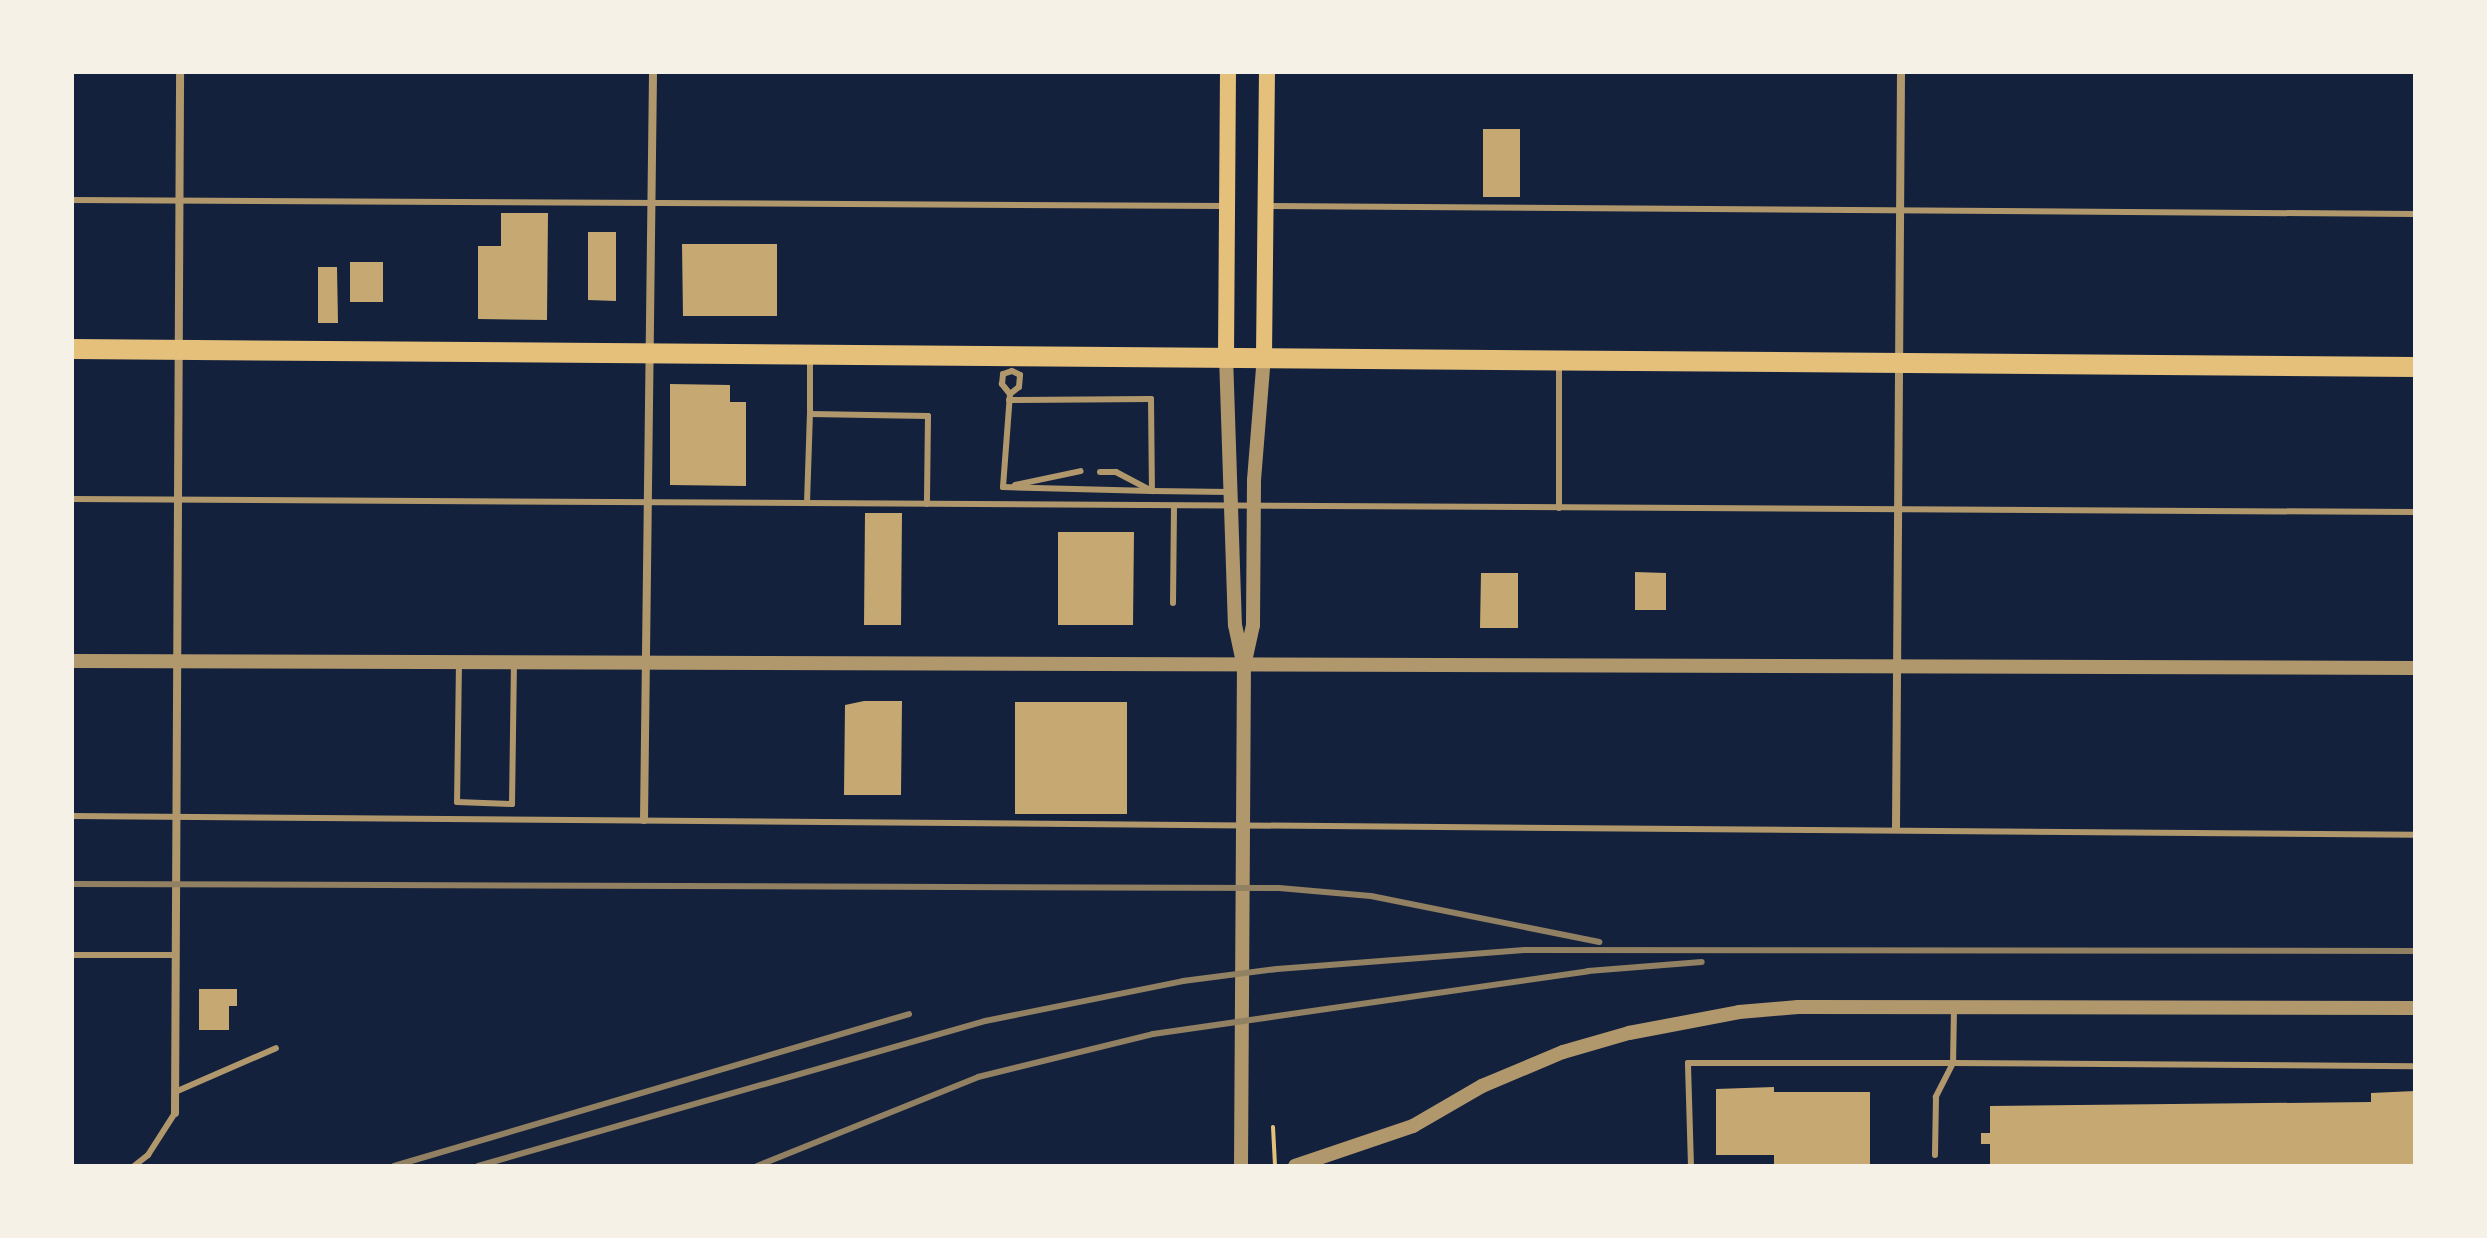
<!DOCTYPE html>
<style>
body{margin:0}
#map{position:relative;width:2487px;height:1238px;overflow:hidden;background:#14213d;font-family:Roboto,sans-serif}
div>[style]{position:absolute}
.building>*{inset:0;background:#c6a872}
.path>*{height:4px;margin:-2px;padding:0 2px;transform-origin:2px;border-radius:2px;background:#e5c07b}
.service>*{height:6px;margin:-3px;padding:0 3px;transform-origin:3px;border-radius:3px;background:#b1986c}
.minor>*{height:8px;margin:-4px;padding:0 4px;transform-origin:4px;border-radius:4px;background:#b1986c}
.tertiary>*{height:14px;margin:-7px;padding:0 7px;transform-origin:7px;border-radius:7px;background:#b1986c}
.secondary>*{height:16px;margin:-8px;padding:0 8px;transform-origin:8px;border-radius:8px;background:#e5c07b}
.primary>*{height:20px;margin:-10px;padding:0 10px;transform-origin:10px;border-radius:10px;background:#e5c07b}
.rail>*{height:6px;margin:-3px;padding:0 3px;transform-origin:3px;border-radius:3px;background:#918062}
span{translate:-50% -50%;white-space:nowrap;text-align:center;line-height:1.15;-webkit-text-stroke:6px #f6f1e7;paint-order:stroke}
.frame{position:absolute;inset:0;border:74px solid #f6f1e7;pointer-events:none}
</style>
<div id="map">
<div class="building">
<div style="clip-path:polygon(1483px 129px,1520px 129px,1520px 197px,1483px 197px)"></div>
<div style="clip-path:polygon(501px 213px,548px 213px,547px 320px,478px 319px,478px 246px,501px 246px)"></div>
<div style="clip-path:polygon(588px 232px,616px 232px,616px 301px,588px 300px)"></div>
<div style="clip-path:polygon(682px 244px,777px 244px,777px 316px,683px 316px)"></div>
<div style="clip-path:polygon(350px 262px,383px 262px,383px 302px,350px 302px)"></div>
<div style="clip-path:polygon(318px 267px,337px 267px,338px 323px,318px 323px)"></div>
<div style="clip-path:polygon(670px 384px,730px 385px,730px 402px,746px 402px,746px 486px,670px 485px)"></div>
<div style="clip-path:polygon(865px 513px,902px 513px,901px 625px,864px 625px)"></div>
<div style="clip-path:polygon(1058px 532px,1134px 532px,1133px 625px,1058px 625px)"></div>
<div style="clip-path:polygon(1635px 572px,1666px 573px,1666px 610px,1635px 610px)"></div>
<div style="clip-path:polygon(1481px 573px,1518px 573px,1518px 628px,1480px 628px)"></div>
<div style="clip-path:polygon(864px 701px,902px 701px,901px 795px,844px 795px,845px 705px)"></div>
<div style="clip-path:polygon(1015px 702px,1127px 702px,1127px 814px,1015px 814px)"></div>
<div style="clip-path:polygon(199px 989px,237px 989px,237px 1006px,229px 1006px,229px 1030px,199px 1030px)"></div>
<div style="clip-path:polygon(1774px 1087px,1774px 1092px,1870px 1092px,1870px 1166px,1774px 1166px,1774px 1155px,1716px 1155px,1716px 1089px)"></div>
<div style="clip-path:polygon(2415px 1091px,2415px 1166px,1990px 1166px,1990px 1144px,1981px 1144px,1981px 1133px,1990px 1133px,1990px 1106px,2371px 1102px,2371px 1093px)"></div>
</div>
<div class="path">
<div style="left:1273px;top:1127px;width:39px;rotate:87deg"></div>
</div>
<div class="service">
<div style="left:72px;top:200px;width:1155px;rotate:0.3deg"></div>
<div style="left:1267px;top:206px;width:1148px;rotate:0.4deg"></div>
<div style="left:1010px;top:394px;width:11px;rotate:-38deg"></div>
<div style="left:1019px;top:387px;width:12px;rotate:-85deg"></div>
<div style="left:1020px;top:375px;width:9px;rotate:-153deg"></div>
<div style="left:1009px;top:400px;width:142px;rotate:-0.4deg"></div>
<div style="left:1151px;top:399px;width:92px;rotate:89.4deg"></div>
<div style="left:1152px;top:491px;width:149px;rotate:-178.5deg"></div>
<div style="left:1003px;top:487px;width:93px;rotate:-85.7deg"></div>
<div style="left:1010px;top:394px;width:13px;rotate:-129deg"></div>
<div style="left:1002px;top:384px;width:10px;rotate:-84deg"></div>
<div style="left:1003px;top:374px;width:9px;rotate:-18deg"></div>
<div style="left:810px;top:414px;width:56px;rotate:-90deg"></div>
<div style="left:1100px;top:472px;width:16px"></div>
<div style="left:1116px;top:472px;width:41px;rotate:27.8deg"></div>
<div style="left:1152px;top:491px;width:78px;rotate:0.7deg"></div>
<div style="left:1015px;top:485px;width:67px;rotate:-12deg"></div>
<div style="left:72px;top:499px;width:2343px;rotate:0.32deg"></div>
<div style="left:807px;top:503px;width:89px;rotate:-88.1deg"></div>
<div style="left:810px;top:414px;width:118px;rotate:1deg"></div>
<div style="left:928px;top:416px;width:88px;rotate:90.7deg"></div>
<div style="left:1559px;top:508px;width:145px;rotate:-90deg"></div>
<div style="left:1173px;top:603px;width:97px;rotate:-89.4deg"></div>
<div style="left:459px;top:662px;width:140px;rotate:90.8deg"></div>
<div style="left:457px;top:802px;width:55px;rotate:2.1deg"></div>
<div style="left:512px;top:804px;width:141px;rotate:-89.2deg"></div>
<div style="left:72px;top:816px;width:2343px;rotate:0.46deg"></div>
<div style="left:72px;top:955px;width:102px"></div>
<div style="left:1954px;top:1008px;width:55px;rotate:91deg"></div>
<div style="left:1953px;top:1063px;width:462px;rotate:0.4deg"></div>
<div style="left:175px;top:1092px;width:110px;rotate:-23.5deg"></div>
<div style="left:134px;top:1166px;width:18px;rotate:-38deg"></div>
<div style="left:148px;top:1155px;width:50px;rotate:-57.3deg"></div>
<div style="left:1691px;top:1166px;width:103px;rotate:-91.7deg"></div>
<div style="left:1688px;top:1063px;width:265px"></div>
<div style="left:1953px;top:1063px;width:38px;rotate:117deg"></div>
<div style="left:1936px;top:1097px;width:58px;rotate:91deg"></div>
</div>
<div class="minor">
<div style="left:644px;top:820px;width:748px;rotate:-89.31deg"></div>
<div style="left:1896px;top:827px;width:755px;rotate:-89.62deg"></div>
<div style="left:175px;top:1113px;width:1041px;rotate:-89.72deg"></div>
</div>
<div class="tertiary">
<div style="left:1226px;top:356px;width:269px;rotate:88.1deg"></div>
<div style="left:1235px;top:625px;width:38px;rotate:78deg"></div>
<div style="left:72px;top:661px;width:2343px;rotate:0.17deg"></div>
<div style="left:1241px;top:1166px;width:500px;rotate:-89.66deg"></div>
<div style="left:1244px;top:666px;width:42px;rotate:-77.6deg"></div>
<div style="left:1253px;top:625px;width:145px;rotate:-89.6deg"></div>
<div style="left:1254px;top:480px;width:124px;rotate:-85.4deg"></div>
<div style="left:1295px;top:1166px;width:125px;rotate:-18.7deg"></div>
<div style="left:1413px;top:1126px;width:80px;rotate:-30.1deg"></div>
<div style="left:1482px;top:1086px;width:88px;rotate:-22.8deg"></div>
<div style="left:1563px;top:1052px;width:69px;rotate:-16.1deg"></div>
<div style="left:1629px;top:1033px;width:112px;rotate:-10.8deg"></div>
<div style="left:1739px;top:1012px;width:59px;rotate:-4.8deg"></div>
<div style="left:1798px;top:1007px;width:617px;rotate:0.09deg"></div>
</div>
<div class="secondary">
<div style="left:1226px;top:356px;width:284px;rotate:-89.6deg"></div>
<div style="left:1264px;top:356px;width:284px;rotate:-89.4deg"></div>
</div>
<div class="primary">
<div style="left:72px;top:349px;width:2343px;rotate:0.44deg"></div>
</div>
<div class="rail">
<div style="left:72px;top:884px;width:1207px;rotate:0.19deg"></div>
<div style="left:1279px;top:888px;width:92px;rotate:5deg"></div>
<div style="left:1371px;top:896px;width:233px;rotate:11.4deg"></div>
<div style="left:394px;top:1166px;width:537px;rotate:-16.44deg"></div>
<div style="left:478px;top:1166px;width:527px;rotate:-15.96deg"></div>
<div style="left:985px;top:1021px;width:202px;rotate:-11.4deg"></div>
<div style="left:1183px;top:981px;width:95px;rotate:-7.3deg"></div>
<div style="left:1277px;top:969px;width:248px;rotate:-4.4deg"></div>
<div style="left:1524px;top:950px;width:891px;rotate:0.06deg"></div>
<div style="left:757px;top:1166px;width:238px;rotate:-21.9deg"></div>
<div style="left:978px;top:1077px;width:180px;rotate:-13.8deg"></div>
<div style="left:1153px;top:1034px;width:440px;rotate:-8.2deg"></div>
<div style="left:1588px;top:971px;width:114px;rotate:-4.5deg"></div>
</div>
<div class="frame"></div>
</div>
